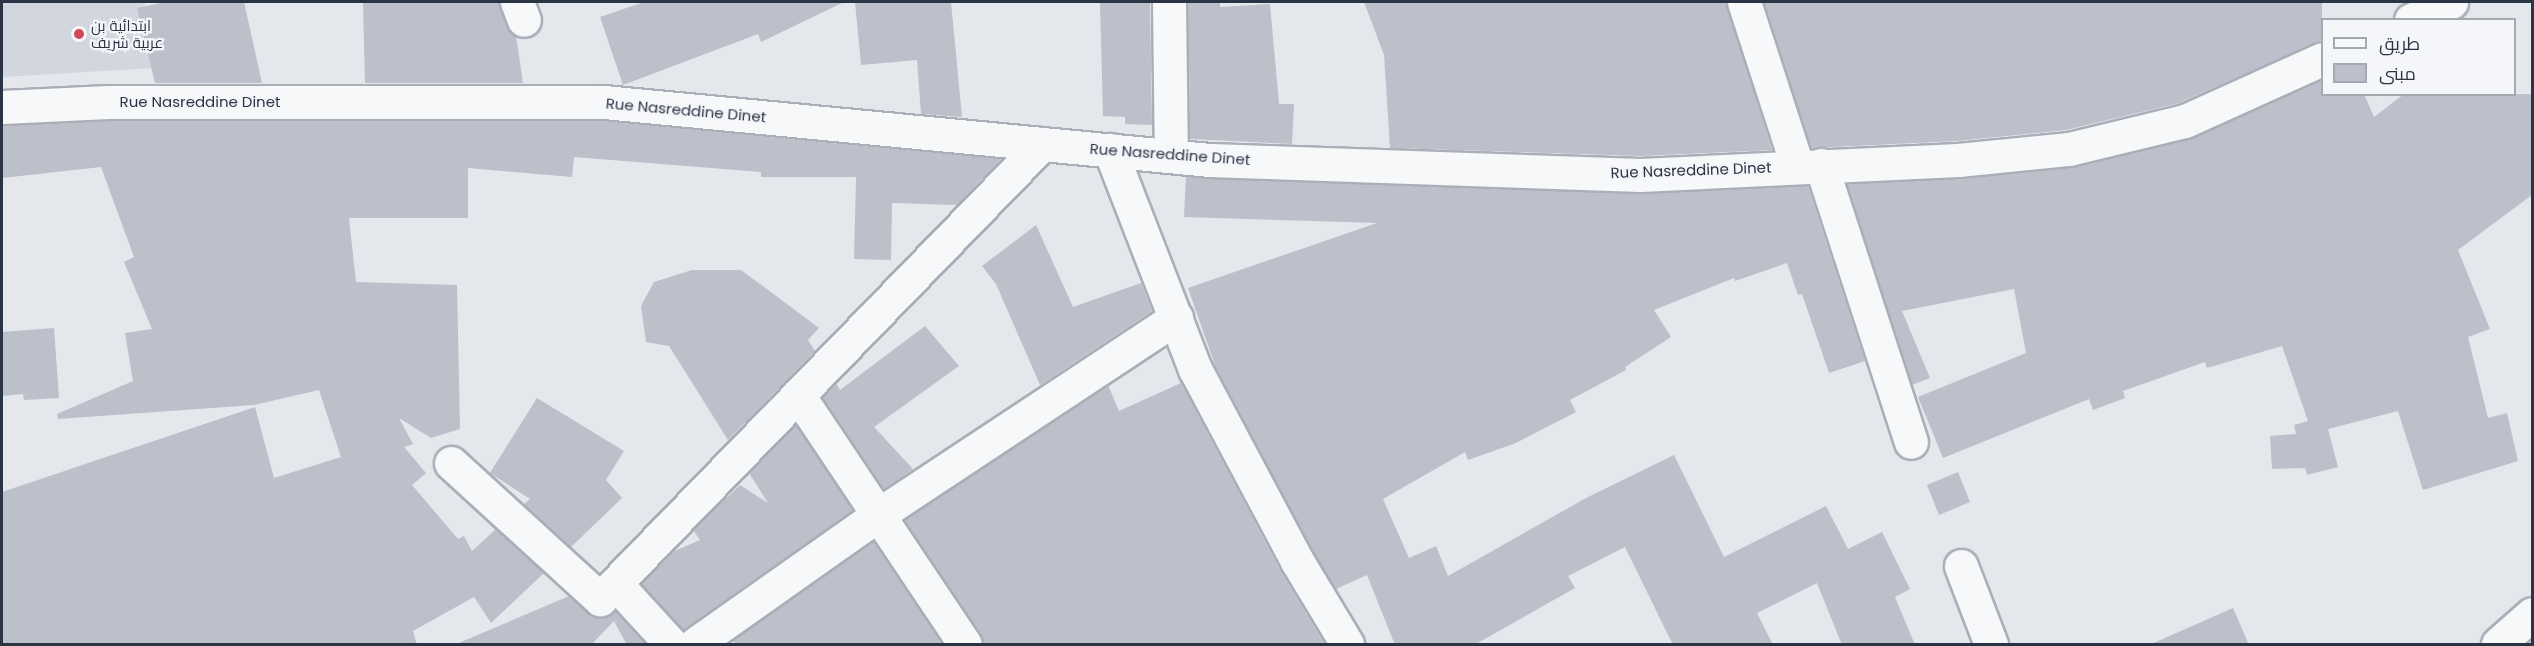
<!DOCTYPE html>
<meta charset="utf-8">
<style>
body{margin:0}
#map{position:relative;width:2534px;height:646px;overflow:hidden;background:#e4e7ec;font-family:Poppins,Cairo,sans-serif}
div>[style]{position:absolute}
.built>*{inset:0;background:#d2d6de}
.building>*{inset:0;background:#bbc0ca}
.roads{filter:drop-shadow(2px 0 #a9aeb7) drop-shadow(-2px 0 #a9aeb7) drop-shadow(0 2px #a9aeb7) drop-shadow(0 -2px #a9aeb7)}
.street>*{height:33px;margin:-16.5px;padding:0 16.5px;transform-origin:16.5px;border-radius:16.5px;background:#f7f8fa}
.dots>*{width:16px;height:16px;translate:-50% -50%;box-sizing:border-box;border:3px solid #f4f6f9;border-radius:50%}
span{translate:-50% -50%;white-space:nowrap;text-align:center;line-height:1.15;-webkit-text-stroke:4.5px #f4f6f9;paint-order:stroke}
.poi-label{font-size:15px;color:#2b3445}
.left{translate:0 -50%;text-align:left}
.street-label{font-size:15px;color:#2b3445}
.frame{position:absolute;inset:0;border:3px solid #2b3445;pointer-events:none}
.legend{position:absolute;left:2321px;top:18px;width:195px;height:78px;box-sizing:border-box;background:#f4f6f9;border:2px solid #a4a8b1;margin:0;padding:8px 10px;list-style:none;font-size:18px;color:#2b3445}
.legend li{display:flex;align-items:center;gap:12px;height:30px}
.legend b{width:30px;border:2px solid #a4a8b1}
</style>
<div id="map">
<div class="built">
<div style="clip-path:polygon(2px 2px,144px 2px,169px 67px,2px 77px)"></div>
</div>
<div class="building">
<div style="clip-path:polygon(165px 2px,244px 2px,262px 83px,155px 83px,137px 8px)"></div>
<div style="clip-path:polygon(363px 2px,499px 2px,507px 27px,516px 36px,523px 83px,365px 83px)"></div>
<div style="clip-path:polygon(644px 2px,844px 2px,761px 42px,758px 34px,623px 85px,600px 17px)"></div>
<div style="clip-path:polygon(855px 2px,951px 2px,962px 117px,921px 114px,917px 60px,861px 65px)"></div>
<div style="clip-path:polygon(1100px 2px,1150px 2px,1152px 125px,1125px 124px,1125px 117px,1103px 116px)"></div>
<div style="clip-path:polygon(1188px 2px,1220px 2px,1220px 7px,1270px 4px,1279px 104px,1294px 104px,1292px 144px,1190px 139px)"></div>
<div style="clip-path:polygon(1364px 2px,1726px 2px,1772px 150px,1640px 156px,1390px 148px,1384px 55px)"></div>
<div style="clip-path:polygon(1764px 2px,2322px 2px,2322px 40px,2179px 103px,2066px 130px,1957px 141px,1811px 148px)"></div>
<div style="clip-path:polygon(2322px 79px,2322px 94px,2364px 94px,2374px 117px,2404px 94px,2532px 94px,2532px 195px,2458px 250px,2490px 329px,2468px 337px,2488px 418px,2507px 413px,2518px 461px,2423px 490px,2398px 411px,2328px 429px,2338px 467px,2307px 475px,2305px 468px,2272px 469px,2270px 436px,2296px 434px,2294px 425px,2308px 421px,2282px 346px,2207px 368px,2205px 362px,2123px 391px,2125px 398px,2093px 410px,2089px 399px,1943px 458px,1918px 397px,2026px 353px,2014px 289px,1902px 311px,1930px 378px,1912px 385px,1847px 184px,1960px 179px,2073px 167px,2193px 138px)"></div>
<div style="clip-path:polygon(108px 121px,603px 121px,1001px 159px,957px 205px,892px 203px,891px 260px,854px 259px,856px 177px,761px 177px,761px 172px,574px 157px,572px 177px,468px 168px,468px 218px,349px 218px,356px 282px,457px 285px,460px 429px,431px 438px,399px 418px,413px 444px,404px 447px,426px 473px,412px 485px,458px 539px,464px 536px,472px 551px,496px 529px,544px 573px,491px 623px,474px 597px,413px 631px,417px 645px,2px 645px,2px 492px,255px 407px,274px 478px,341px 457px,319px 390px,254px 405px,58px 419px,57px 414px,133px 381px,125px 333px,152px 329px,124px 262px,134px 257px,101px 167px,2px 178px,2px 126px)"></div>
<div style="clip-path:polygon(1186px 176px,1639px 194px,1808px 186px,1865px 361px,1829px 373px,1802px 294px,1798px 295px,1787px 263px,1735px 281px,1734px 278px,1654px 310px,1671px 337px,1625px 367px,1626px 370px,1570px 400px,1576px 412px,1516px 443px,1468px 460px,1465px 452px,1383px 499px,1409px 558px,1436px 546px,1448px 576px,1586px 498px,1674px 455px,1724px 557px,1826px 506px,1848px 549px,1882px 532px,1910px 589px,1895px 597px,1915px 645px,1842px 645px,1817px 583px,1757px 613px,1773px 645px,1673px 645px,1625px 547px,1568px 576px,1575px 588px,1474px 645px,1395px 645px,1367px 575px,1336px 589px,1313px 552px,1216px 368px,1188px 288px,1377px 223px,1184px 217px)"></div>
<div style="clip-path:polygon(1036px 225px,1073px 307px,1141px 283px,1152px 311px,1040px 385px,996px 284px,982px 266px)"></div>
<div style="clip-path:polygon(692px 270px,741px 270px,819px 328px,808px 340px,815px 351px,728px 440px,669px 346px,646px 342px,641px 306px,654px 282px)"></div>
<div style="clip-path:polygon(925px 326px,959px 366px,874px 427px,913px 469px,884px 489px,822px 397px,836px 383px,840px 390px)"></div>
<div style="clip-path:polygon(54px 328px,59px 398px,24px 400px,23px 394px,2px 396px,2px 332px)"></div>
<div style="clip-path:polygon(1181px 383px,1280px 570px,1325px 645px,983px 645px,981px 634px,904px 520px,1108px 385px,1119px 411px)"></div>
<div style="clip-path:polygon(537px 398px,624px 451px,606px 480px,622px 498px,571px 547px,524px 504px,530px 499px,490px 473px)"></div>
<div style="clip-path:polygon(795px 425px,853px 510px,683px 630px,641px 584px,672px 552px,700px 540px,693px 530px,740px 485px,768px 503px,749px 473px)"></div>
<div style="clip-path:polygon(1958px 472px,1970px 502px,1939px 515px,1927px 485px)"></div>
<div style="clip-path:polygon(873px 541px,943px 645px,736px 645px,733px 640px)"></div>
<div style="clip-path:polygon(569px 596px,595px 617px,606px 617px,615px 611px,646px 645px,627px 645px,614px 621px,591px 645px,454px 645px)"></div>
<div style="clip-path:polygon(2233px 608px,2249px 645px,2149px 645px)"></div>
</div>
<div class="roads">
<div class="street">
<div style="left:517px;top:2px;width:19px;rotate:69deg"></div>
<div style="left:1169px;top:2px;width:154px;rotate:89.3deg"></div>
<div style="left:1744px;top:2px;width:171px;rotate:72deg"></div>
<div style="left:2411px;top:20px;width:44px;rotate:-24.2deg"></div>
<div style="left:2px;top:107px;width:106px;rotate:-2.7deg"></div>
<div style="left:108px;top:102px;width:496px"></div>
<div style="left:604px;top:102px;width:609px;rotate:5.47deg"></div>
<div style="left:1210px;top:160px;width:430px;rotate:2deg"></div>
<div style="left:1640px;top:175px;width:318px;rotate:-2.7deg"></div>
<div style="left:1958px;top:160px;width:112px;rotate:-5.7deg"></div>
<div style="left:2069px;top:149px;width:119px;rotate:-13.6deg"></div>
<div style="left:2185px;top:121px;width:150px;rotate:-24.3deg"></div>
<div style="left:1110px;top:150px;width:235px;rotate:68.8deg"></div>
<div style="left:1195px;top:369px;width:217px;rotate:62deg"></div>
<div style="left:1297px;top:561px;width:97px;rotate:58.9deg"></div>
<div style="left:1821px;top:165px;width:291px;rotate:72deg"></div>
<div style="left:798px;top:395px;width:300px;rotate:56.2deg"></div>
<div style="left:451px;top:463px;width:202px;rotate:42.4deg"></div>
<div style="left:600px;top:599px;width:634px;rotate:-45.83deg"></div>
<div style="left:1961px;top:566px;width:84px;rotate:69deg"></div>
<div style="left:616px;top:584px;width:81px;rotate:47.5deg"></div>
<div style="left:695px;top:644px;width:228px;rotate:-35.2deg"></div>
<div style="left:881px;top:513px;width:354px;rotate:-33.5deg"></div>
<div style="left:2498px;top:644px;width:45px;rotate:-41.4deg"></div>
</div>
</div>
<div class="dots">
<div style="left:79px;top:34px;background:#d1495b"></div>
</div>
<div class="poi-label">
<span class="left" style="left:91px;top:34px">ابتدائية بن<br>عربية شريف</span>
</div>
<div class="street-label">
<span style="left:200px;top:102px">Rue Nasreddine Dinet</span>
<span style="left:686px;top:110px;rotate:5deg">Rue Nasreddine Dinet</span>
<span style="left:1170px;top:154px;rotate:4deg">Rue Nasreddine Dinet</span>
<span style="left:1691px;top:170px;rotate:-2deg">Rue Nasreddine Dinet</span>
</div>
<div class="frame"></div>
<ul class="legend">
<li><b style="height:8px;background:#f7f8fa"></b>طريق</li>
<li><b style="height:16px;background:#bbc0ca"></b>مبنى</li>
</ul>
</div>
